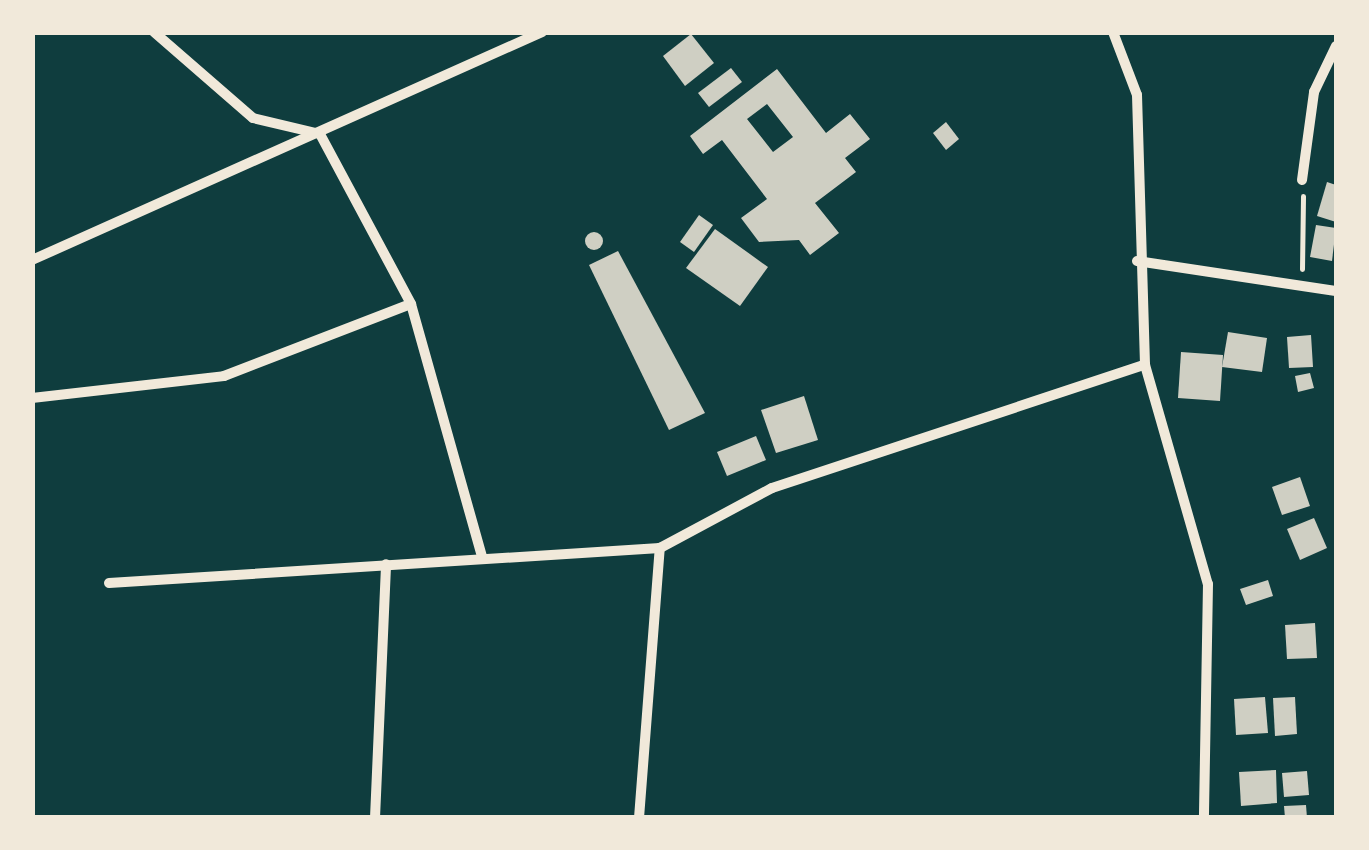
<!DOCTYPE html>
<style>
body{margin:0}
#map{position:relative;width:1369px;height:850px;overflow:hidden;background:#0f3d3e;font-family:"Asap Condensed",sans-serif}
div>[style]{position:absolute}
.building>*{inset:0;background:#cfcfc3}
.round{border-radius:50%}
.path>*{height:5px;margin:-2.5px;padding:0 2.5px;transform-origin:2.5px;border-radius:2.5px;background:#f1e9da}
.minor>*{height:10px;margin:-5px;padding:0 5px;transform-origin:5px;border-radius:5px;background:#f1e9da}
span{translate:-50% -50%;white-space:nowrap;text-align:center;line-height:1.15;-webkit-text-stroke:8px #f1e9da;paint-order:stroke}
.frame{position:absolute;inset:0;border:35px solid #f1e9da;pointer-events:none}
</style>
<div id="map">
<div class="building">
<div style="clip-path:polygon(691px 34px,714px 63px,685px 86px,663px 56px)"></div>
<div style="clip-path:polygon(731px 68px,742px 82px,709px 107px,698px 93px)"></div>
<div style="clip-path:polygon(evenodd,777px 69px,826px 133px,850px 114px,870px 139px,845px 158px,856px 172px,815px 203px,839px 233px,810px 255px,799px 240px,759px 242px,741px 218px,767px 199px,722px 140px,703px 154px,690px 136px,777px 69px,767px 104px,793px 137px,773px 152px,747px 119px,767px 104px)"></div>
<div style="clip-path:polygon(946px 122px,959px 139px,946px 150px,933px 133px)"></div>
<div style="clip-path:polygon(1327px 182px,1336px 185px,1336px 222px,1317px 216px)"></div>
<div style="clip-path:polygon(699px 215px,713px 225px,694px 252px,680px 242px)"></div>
<div style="clip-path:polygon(1316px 225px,1336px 228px,1332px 261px,1310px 257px)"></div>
<div style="clip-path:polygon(715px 229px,768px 267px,740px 306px,686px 268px)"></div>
<div class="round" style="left:585px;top:232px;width:18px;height:18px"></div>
<div style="clip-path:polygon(618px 251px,705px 413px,669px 430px,589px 265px)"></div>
<div style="clip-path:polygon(1228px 332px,1267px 338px,1262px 372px,1222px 367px)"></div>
<div style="clip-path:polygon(1311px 335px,1313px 367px,1289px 368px,1287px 337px)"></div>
<div style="clip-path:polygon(1181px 352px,1223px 355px,1220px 401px,1178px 398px)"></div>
<div style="clip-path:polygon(1310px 373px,1314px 388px,1298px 392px,1295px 376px)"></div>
<div style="clip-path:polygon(804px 396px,818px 440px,776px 453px,761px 410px)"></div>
<div style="clip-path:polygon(756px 436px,766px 460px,727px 476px,717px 452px)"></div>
<div style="clip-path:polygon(1300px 477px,1310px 506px,1282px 515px,1272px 487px)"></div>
<div style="clip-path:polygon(1314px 518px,1327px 548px,1300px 560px,1287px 529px)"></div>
<div style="clip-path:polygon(1268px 580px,1273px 596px,1246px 605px,1240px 589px)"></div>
<div style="clip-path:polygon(1315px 623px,1317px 658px,1287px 659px,1285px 625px)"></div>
<div style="clip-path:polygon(1265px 697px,1268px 733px,1236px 735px,1234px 699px)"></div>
<div style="clip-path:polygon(1295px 697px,1297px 734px,1275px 736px,1273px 698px)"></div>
<div style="clip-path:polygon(1276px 770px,1277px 803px,1241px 806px,1239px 772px)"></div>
<div style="clip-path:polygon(1307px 771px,1309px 795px,1284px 797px,1282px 773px)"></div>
<div style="clip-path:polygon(1306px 805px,1307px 818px,1285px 818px,1284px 806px)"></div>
</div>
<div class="path">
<div style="left:1302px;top:269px;width:73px;rotate:-89.2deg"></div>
</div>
<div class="minor">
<div style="left:154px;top:32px;width:131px;rotate:41deg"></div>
<div style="left:253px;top:118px;width:69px;rotate:13.4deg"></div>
<div style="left:320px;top:134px;width:193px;rotate:61.8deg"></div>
<div style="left:411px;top:304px;width:263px;rotate:74.3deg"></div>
<div style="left:1113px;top:32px;width:67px;rotate:69.1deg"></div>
<div style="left:1137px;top:95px;width:270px;rotate:88.3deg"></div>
<div style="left:1145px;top:365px;width:228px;rotate:74deg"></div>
<div style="left:1208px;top:584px;width:234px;rotate:91deg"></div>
<div style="left:1302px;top:180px;width:89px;rotate:-82.2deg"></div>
<div style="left:1314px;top:92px;width:51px;rotate:-64.4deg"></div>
<div style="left:32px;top:260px;width:559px;rotate:-24.09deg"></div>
<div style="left:1137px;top:261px;width:201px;rotate:8.6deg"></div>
<div style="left:32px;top:398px;width:193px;rotate:-6.5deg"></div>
<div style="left:224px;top:376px;width:200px;rotate:-21.1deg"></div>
<div style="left:109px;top:583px;width:552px;rotate:-3.63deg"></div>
<div style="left:660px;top:548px;width:127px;rotate:-28.2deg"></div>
<div style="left:772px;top:488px;width:393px;rotate:-18.3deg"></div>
<div style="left:375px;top:818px;width:254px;rotate:-87.5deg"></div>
<div style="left:639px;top:818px;width:271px;rotate:-85.6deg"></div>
</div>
<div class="frame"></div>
</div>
